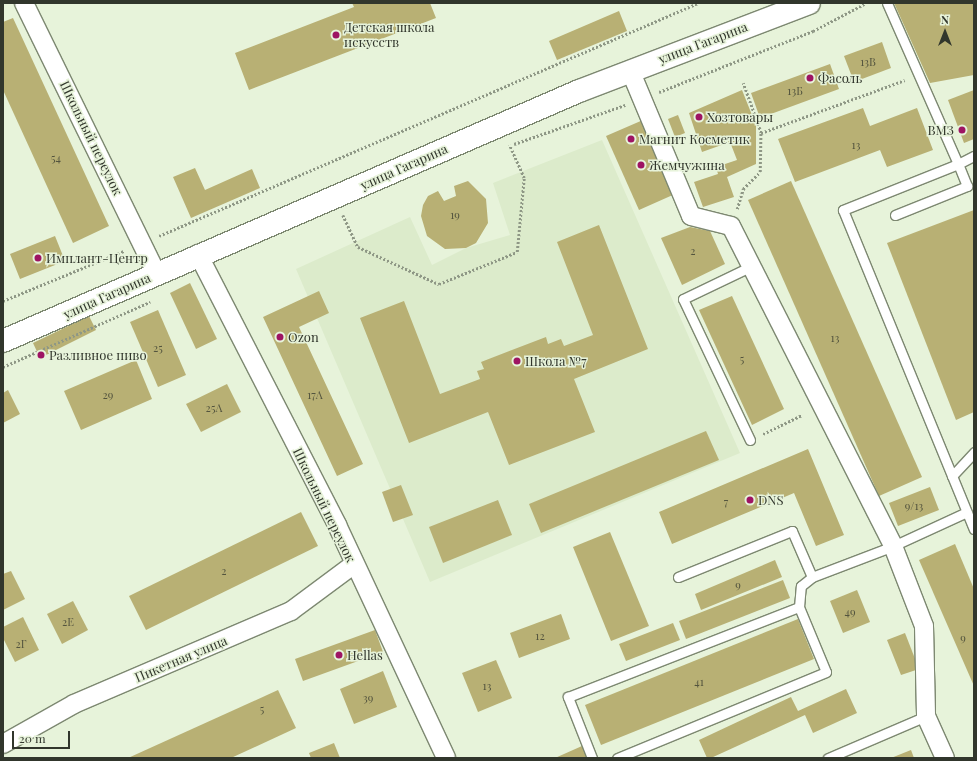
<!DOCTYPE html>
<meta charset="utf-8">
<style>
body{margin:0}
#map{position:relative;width:977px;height:761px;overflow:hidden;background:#e7f3da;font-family:"Playfair Display",serif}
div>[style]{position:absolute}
.built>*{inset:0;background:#dcebcb}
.building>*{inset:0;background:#b8b074}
.path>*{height:2.5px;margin-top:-1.25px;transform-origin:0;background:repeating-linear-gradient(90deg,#8e9785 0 2px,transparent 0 4px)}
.roads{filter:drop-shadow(1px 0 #7d8871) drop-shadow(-1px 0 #7d8871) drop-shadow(0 1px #7d8871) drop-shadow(0 -1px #7d8871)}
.service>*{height:9px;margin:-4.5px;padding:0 4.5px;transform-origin:4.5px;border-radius:4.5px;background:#fff}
.minor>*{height:18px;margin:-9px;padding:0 9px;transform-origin:9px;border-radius:9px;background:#fff}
.tertiary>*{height:22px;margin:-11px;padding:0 11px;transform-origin:11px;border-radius:11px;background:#fff}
.dots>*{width:11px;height:11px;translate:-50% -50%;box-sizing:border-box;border:2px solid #e7f3da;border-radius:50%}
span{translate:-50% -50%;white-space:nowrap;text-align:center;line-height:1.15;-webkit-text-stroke:3px #e7f3da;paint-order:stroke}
.number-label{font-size:11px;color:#53543e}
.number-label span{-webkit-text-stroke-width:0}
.poi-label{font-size:13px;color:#31362c}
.left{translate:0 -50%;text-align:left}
.right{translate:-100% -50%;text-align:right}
.street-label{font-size:13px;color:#31362c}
.frame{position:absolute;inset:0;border:4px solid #31362c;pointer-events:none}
.north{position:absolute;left:925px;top:12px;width:40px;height:40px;-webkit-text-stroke:3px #e7f3da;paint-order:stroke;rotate:0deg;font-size:11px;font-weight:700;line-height:16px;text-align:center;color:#31362c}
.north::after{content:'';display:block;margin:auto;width:14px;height:18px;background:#31362c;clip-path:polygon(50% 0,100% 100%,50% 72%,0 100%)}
.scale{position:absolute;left:12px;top:731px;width:58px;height:18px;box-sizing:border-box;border:2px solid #31362c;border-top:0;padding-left:5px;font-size:12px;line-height:14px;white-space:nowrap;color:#31362c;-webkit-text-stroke:3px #e7f3da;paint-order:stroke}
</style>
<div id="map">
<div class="built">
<div style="clip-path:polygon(602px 140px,740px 453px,430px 582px,296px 269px,410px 217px,432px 265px,466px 248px,510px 235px,493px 183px)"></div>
</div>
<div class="building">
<div style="clip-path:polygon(352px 3px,430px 3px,436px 18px,249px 90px,235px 53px,354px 7px)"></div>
<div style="clip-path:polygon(894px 3px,974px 3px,974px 75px,930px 83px)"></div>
<div style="clip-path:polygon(619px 11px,627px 31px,557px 60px,549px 41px)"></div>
<div style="clip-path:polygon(13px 18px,109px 226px,73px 243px,3px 90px,3px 22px)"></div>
<div style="clip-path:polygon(882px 42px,891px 68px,854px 82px,844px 56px)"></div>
<div style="clip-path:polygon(830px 64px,839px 89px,760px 118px,751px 93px)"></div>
<div style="clip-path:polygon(742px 90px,756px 125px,756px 164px,727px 177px,734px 197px,703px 207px,694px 182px,718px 174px,716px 167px,737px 160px,730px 142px,702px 152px,689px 113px)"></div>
<div style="clip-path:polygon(974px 90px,974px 139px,964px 143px,948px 100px)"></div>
<div style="clip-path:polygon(863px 108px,870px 126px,917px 108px,933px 150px,887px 167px,880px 150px,795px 182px,778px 139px)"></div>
<div style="clip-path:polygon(678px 115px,685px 133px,675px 137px,668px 119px)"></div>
<div style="clip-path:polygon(643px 120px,675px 194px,639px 210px,606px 136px)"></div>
<div style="clip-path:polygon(195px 168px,205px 190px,252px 169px,260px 188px,191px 218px,173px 177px)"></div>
<div style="clip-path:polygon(468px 181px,486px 199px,488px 223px,476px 243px,466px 248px,445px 249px,427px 236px,421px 216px,423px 205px,428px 196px,438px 191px,444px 201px,456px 196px,454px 186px)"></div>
<div style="clip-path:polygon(791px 181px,922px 477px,879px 496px,748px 200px)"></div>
<div style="clip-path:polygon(974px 210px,974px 412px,956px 420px,887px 243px)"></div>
<div style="clip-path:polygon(599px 225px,648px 349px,574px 379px,595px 432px,509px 465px,488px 412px,409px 443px,360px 318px,404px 301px,440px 394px,480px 379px,477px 371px,484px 369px,481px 362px,546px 337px,548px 344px,561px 339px,564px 346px,593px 335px,557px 242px)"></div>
<div style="clip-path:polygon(690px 227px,710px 231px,725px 264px,682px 285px,661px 238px)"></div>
<div style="clip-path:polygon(55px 236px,65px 261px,20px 279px,10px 254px)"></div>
<div style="clip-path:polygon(190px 283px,217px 339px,196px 349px,170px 293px)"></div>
<div style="clip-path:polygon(319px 291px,329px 313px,299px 327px,363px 464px,337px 476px,263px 317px)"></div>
<div style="clip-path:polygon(732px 296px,784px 409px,752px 425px,699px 310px)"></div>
<div style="clip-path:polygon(158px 310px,186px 375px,158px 387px,130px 322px)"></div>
<div style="clip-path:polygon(89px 316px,96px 330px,40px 358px,33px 343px)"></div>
<div style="clip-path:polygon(136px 360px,152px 399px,81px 430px,64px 391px)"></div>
<div style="clip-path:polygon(227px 384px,241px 412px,201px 432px,186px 404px)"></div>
<div style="clip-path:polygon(8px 390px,20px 414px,3px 423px,3px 393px)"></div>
<div style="clip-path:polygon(706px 431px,719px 460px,541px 533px,529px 504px)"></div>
<div style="clip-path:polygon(808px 449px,844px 535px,816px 546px,794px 493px,672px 544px,659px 512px)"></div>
<div style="clip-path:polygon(401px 485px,413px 515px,393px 522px,382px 492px)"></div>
<div style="clip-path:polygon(930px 487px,939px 510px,898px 526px,889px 503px)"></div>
<div style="clip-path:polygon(498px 500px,512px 535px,443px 563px,429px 527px)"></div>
<div style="clip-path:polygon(301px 512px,318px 546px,146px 630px,129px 596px)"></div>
<div style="clip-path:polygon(610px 532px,649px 626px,611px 641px,573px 547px)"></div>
<div style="clip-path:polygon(955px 544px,974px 589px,974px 686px,919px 560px)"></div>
<div style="clip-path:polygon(775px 560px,782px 577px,701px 610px,695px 594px)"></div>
<div style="clip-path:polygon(11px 571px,25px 599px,3px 610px,3px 574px)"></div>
<div style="clip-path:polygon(783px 580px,790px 598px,686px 639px,679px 621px)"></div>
<div style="clip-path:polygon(857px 590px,870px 622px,843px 633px,830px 601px)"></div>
<div style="clip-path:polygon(73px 601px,88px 630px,62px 644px,47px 614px)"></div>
<div style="clip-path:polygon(561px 614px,570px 639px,519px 658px,510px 633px)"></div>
<div style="clip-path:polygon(23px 617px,39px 650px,15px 662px,3px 638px,3px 627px)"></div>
<div style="clip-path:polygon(798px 619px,814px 659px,601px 745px,585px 705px)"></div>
<div style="clip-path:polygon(673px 623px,680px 640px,626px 661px,619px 644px)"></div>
<div style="clip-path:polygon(375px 630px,383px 652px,303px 681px,295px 659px)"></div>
<div style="clip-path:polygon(905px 633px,919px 669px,901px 675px,887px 640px)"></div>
<div style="clip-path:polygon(496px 660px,512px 698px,478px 712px,462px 673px)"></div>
<div style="clip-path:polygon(383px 671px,397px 707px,354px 724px,340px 689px)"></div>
<div style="clip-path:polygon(846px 689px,857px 713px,813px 733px,805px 715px,711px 758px,707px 758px,699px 740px,791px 697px,798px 711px)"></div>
<div style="clip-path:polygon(278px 690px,296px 728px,231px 758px,128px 758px)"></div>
<div style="clip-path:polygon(334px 743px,340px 758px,311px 758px,309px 753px)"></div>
<div style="clip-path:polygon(582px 746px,587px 758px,555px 758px)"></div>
<div style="clip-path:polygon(911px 750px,914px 758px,891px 758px)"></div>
</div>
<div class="path">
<div style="left:659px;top:92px;width:166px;rotate:-21.6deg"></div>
<div style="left:813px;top:31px;width:60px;rotate:-27.8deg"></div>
<div style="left:761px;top:133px;width:153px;rotate:-20.2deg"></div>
<div style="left:514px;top:144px;width:118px;rotate:-19.4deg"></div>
<div style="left:737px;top:209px;width:21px;rotate:-73deg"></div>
<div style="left:743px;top:189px;width:24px;rotate:-45deg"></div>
<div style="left:760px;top:172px;width:39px;rotate:-89deg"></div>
<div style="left:761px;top:133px;width:53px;rotate:-109.8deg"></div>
<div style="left:343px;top:215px;width:35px;rotate:65deg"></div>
<div style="left:358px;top:247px;width:89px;rotate:24.6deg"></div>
<div style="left:439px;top:284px;width:84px;rotate:-22.3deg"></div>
<div style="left:517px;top:252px;width:74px;rotate:-84.6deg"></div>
<div style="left:524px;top:178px;width:36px;rotate:-114deg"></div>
<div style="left:159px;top:236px;width:587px;rotate:-23.38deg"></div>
<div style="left:3px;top:301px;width:131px;rotate:-22.5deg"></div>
<div style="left:3px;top:367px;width:161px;rotate:-23.9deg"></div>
<div style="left:763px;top:434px;width:43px;rotate:-26deg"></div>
</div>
<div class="roads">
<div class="service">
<div style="left:887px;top:3px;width:176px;rotate:66.2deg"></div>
<div style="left:958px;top:164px;width:124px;rotate:158.2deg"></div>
<div style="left:843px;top:210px;width:345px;rotate:67.7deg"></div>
<div style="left:895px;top:215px;width:78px;rotate:-21.9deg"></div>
<div style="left:967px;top:186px;width:24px;rotate:-112deg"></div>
<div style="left:958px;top:164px;width:18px;rotate:-27deg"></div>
<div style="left:750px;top:440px;width:156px;rotate:-115.4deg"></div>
<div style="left:683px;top:299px;width:76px;rotate:-25.6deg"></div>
<div style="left:952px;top:476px;width:33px;rotate:-47deg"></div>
<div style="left:678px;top:577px;width:123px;rotate:-22deg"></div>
<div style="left:792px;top:531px;width:50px;rotate:66.5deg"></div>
<div style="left:812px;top:577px;width:87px;rotate:-20.9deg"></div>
<div style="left:893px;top:546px;width:81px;rotate:-24.7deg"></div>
<div style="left:799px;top:607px;width:21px;rotate:-85deg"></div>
<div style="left:801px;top:586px;width:14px;rotate:-39deg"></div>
<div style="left:592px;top:758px;width:66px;rotate:-111.5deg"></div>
<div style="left:568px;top:697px;width:248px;rotate:-21.3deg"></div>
<div style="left:799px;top:607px;width:70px;rotate:67.4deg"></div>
<div style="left:826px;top:672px;width:226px;rotate:157.6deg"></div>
<div style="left:828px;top:758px;width:107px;rotate:-23.2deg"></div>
</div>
<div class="minor">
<div style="left:24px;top:3px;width:303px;rotate:63.9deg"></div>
<div style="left:630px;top:70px;width:158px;rotate:67.3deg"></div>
<div style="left:691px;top:216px;width:41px;rotate:14deg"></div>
<div style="left:731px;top:226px;width:359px;rotate:63.1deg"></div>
<div style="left:893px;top:546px;width:86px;rotate:68.8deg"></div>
<div style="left:924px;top:626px;width:90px;rotate:88.7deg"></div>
<div style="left:926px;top:716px;width:46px;rotate:65.7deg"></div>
<div style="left:198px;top:254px;width:305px;rotate:62.8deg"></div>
<div style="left:337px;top:525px;width:257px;rotate:64.9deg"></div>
<div style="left:3px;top:744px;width:81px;rotate:-29.4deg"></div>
<div style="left:74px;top:704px;width:236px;rotate:-23.2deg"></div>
<div style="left:291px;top:611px;width:77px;rotate:-36.6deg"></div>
</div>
<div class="tertiary">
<div style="left:3px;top:341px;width:628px;rotate:-23.46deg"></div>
<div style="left:579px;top:91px;width:246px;rotate:-20.9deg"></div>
</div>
</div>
<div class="dots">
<div style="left:336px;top:35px;background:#9e1463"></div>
<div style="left:810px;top:78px;background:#9e1463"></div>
<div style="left:699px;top:117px;background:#9e1463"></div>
<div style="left:962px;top:130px;background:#9e1463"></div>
<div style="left:631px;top:139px;background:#9e1463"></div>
<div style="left:641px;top:165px;background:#9e1463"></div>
<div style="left:38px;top:258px;background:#9e1463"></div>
<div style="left:280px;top:337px;background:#9e1463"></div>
<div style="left:41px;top:355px;background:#9e1463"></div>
<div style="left:517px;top:361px;background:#9e1463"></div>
<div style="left:750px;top:500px;background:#9e1463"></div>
<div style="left:339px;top:655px;background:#9e1463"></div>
</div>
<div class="number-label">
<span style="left:868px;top:62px">13В</span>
<span style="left:795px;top:91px">13Б</span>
<span style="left:856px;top:145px">13</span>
<span style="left:56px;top:158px">54</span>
<span style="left:455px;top:215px">19</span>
<span style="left:693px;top:251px">2</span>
<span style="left:835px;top:338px">13</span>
<span style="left:158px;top:348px">25</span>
<span style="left:742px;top:359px">5</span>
<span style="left:108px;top:395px">29</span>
<span style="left:315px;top:395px">17А</span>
<span style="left:214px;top:408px">25А</span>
<span style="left:726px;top:502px">7</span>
<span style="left:914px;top:506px">9/13</span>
<span style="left:224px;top:571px">2</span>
<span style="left:738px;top:585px">9</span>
<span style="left:850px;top:612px">49</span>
<span style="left:68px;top:622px">2Е</span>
<span style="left:540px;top:636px">12</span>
<span style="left:963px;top:638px">9</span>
<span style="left:21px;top:644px">2Г</span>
<span style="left:699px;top:682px">41</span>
<span style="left:487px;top:686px">13</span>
<span style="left:368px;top:698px">39</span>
<span style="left:262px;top:709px">5</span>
</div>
<div class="poi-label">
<span class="left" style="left:344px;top:35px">Детская школа<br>искусств</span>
<span class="left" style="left:818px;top:78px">Фасоль</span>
<span class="left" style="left:707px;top:117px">Хозтовары</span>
<span class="right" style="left:954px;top:130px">ВМЗ</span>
<span class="left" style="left:639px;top:139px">Магнит Косметик</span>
<span class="left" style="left:649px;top:165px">Жемчужина</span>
<span class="left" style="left:46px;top:258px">Имплант-Центр</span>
<span class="left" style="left:288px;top:337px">Ozon</span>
<span class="left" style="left:49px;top:355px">Разливное пиво</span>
<span class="left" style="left:525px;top:361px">Школа №7</span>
<span class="left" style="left:758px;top:500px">DNS</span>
<span class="left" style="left:347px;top:655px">Hellas</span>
</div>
<div class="street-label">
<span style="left:703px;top:43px;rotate:-21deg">улица Гагарина</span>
<span style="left:91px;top:138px;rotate:64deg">Школьный переулок</span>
<span style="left:404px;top:167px;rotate:-24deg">улица Гагарина</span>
<span style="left:107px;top:296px;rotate:-24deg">улица Гагарина</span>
<span style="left:324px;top:505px;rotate:64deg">Школьный переулок</span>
<span style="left:181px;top:659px;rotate:-23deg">Пикетная улица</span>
</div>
<div class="frame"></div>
<div class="north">N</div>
<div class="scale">20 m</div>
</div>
